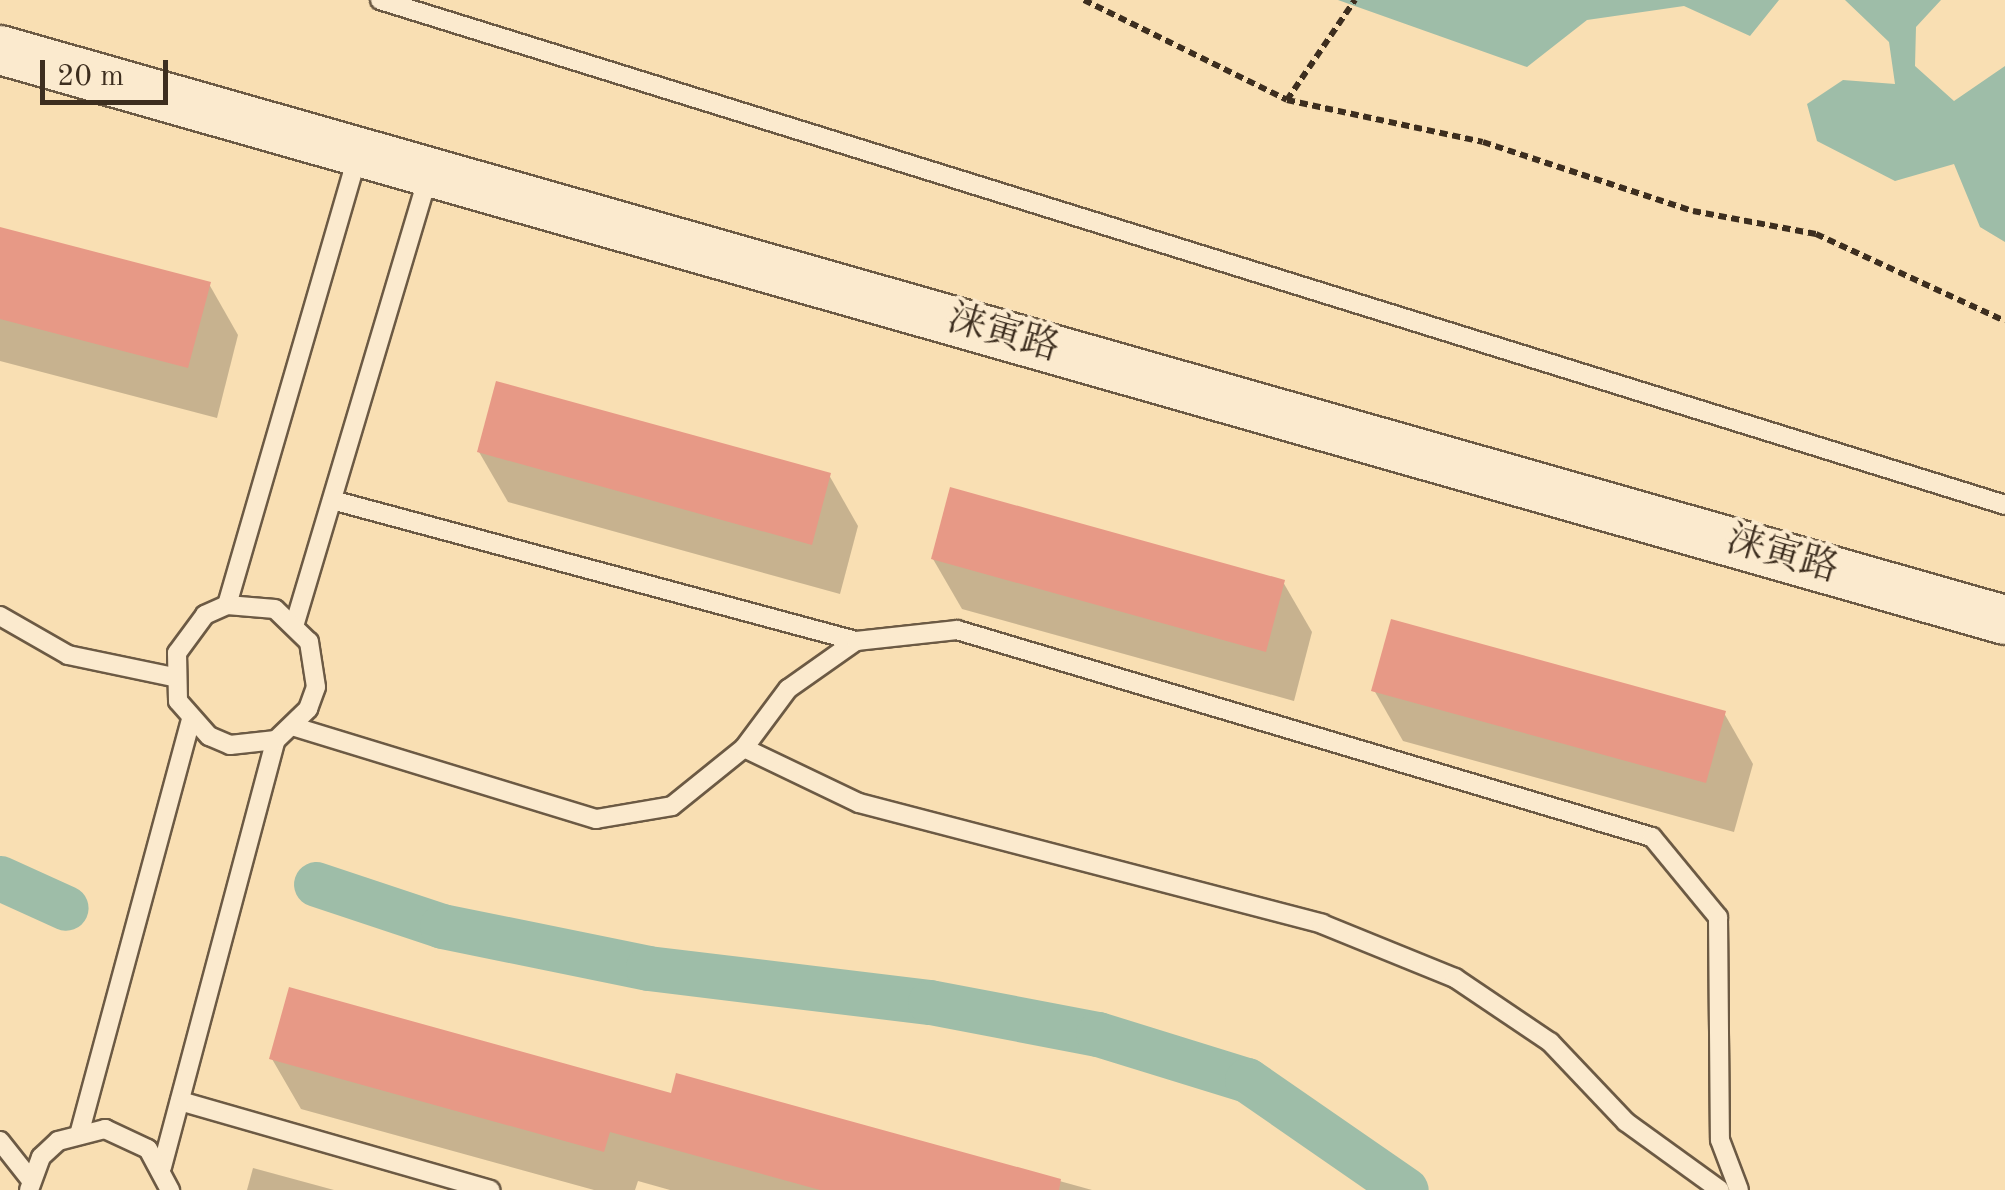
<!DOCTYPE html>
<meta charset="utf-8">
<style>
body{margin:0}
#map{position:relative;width:2005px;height:1190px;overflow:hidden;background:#f9dfb3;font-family:"Old Standard TT","Noto Serif SC",serif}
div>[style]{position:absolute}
.water>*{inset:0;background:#9ebda8}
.shadow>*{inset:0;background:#0003}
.canal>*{height:45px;margin:-22.5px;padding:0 22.5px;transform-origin:22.5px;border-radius:22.5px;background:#9ebda8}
.building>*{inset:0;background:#e79986}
.path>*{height:6px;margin-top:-3px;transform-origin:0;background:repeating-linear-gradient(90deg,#3d2e1f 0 8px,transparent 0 13px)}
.roads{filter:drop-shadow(2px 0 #6c5a44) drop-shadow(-2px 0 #6c5a44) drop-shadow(0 2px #6c5a44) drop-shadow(0 -2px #6c5a44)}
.lane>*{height:18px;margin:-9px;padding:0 9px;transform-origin:9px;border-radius:9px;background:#fbeace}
.secondary>*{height:48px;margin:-24px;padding:0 24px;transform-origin:24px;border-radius:24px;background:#fbeace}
span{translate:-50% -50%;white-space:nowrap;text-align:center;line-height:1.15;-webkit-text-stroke:8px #fbeace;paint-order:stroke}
.street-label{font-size:38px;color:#3d2e1f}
.scale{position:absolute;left:40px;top:60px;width:128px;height:45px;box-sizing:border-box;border:5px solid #3d2e1f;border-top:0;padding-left:12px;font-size:30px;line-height:35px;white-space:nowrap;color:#3d2e1f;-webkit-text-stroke:8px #fbeace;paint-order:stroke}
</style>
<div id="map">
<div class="water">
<div style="clip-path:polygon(1338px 0,1779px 0,1750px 36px,1684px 6px,1587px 20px,1527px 67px)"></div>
<div style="clip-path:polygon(1845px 0,1941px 0,1916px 27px,1915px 66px,1954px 101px,2005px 66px,2005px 242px,1980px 227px,1954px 164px,1895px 181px,1817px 141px,1807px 104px,1843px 80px,1895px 84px,1889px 42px)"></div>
</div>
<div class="shadow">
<div style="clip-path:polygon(0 230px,209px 284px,238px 335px,217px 418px,0 361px)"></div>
<div style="clip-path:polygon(479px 452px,829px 475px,858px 526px,840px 594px,508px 502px)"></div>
<div style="clip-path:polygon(933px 559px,1283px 582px,1312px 632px,1294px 701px,962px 609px)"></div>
<div style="clip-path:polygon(1374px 690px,1724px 713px,1753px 764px,1734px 832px,1403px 741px)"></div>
<div style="clip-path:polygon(272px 1059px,672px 1096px,678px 1076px,1092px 1190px,670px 1190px,638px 1181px,635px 1190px,594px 1190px,301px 1109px)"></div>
<div style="clip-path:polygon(253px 1168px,334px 1190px,247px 1190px)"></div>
</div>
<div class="canal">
<div style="left:0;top:878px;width:72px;rotate:24.4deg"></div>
<div style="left:316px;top:884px;width:133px;rotate:18.4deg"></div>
<div style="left:442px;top:926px;width:210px;rotate:11.5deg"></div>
<div style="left:648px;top:968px;width:284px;rotate:6.9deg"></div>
<div style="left:930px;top:1002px;width:171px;rotate:10.8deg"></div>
<div style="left:1098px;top:1034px;width:156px;rotate:17.2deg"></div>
<div style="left:1247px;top:1080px;width:193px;rotate:34.7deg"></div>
</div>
<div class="building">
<div style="clip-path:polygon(0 227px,211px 282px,188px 368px,0 319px)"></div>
<div style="clip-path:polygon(496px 381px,831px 473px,812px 545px,477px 452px)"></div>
<div style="clip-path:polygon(950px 487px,1285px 580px,1266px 652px,931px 559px)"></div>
<div style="clip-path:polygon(1391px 619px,1726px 711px,1706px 783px,1371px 691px)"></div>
<div style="clip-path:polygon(289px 987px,671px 1093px,676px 1073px,1061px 1179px,1059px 1190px,820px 1190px,610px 1132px,604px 1152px,269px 1059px)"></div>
</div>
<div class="path">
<div style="left:1084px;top:0;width:226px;rotate:26.2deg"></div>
<div style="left:1287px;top:100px;width:200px;rotate:12.1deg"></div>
<div style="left:1483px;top:142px;width:221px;rotate:18.2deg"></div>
<div style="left:1693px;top:211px;width:125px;rotate:10.6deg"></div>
<div style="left:1816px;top:234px;width:208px;rotate:24.7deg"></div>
<div style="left:1287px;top:100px;width:121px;rotate:-55.8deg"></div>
</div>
<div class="roads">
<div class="lane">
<div style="left:380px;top:0;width:1702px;rotate:17.26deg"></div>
<div style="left:332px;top:500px;width:543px;rotate:15.06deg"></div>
<div style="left:227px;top:605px;width:469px;rotate:-73.8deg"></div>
<div style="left:0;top:616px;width:78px;rotate:29.8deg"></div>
<div style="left:68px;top:655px;width:107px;rotate:11.8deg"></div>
<div style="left:295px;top:623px;width:470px;rotate:-73.4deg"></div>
<div style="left:295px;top:727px;width:315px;rotate:17deg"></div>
<div style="left:596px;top:819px;width:77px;rotate:-9.7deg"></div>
<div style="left:672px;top:806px;width:92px;rotate:-38.9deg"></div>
<div style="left:744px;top:748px;width:74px;rotate:-53.3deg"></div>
<div style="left:788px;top:689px;width:83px;rotate:-35.2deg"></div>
<div style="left:856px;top:641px;width:102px;rotate:-6.2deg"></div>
<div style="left:957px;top:630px;width:725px;rotate:16.59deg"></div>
<div style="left:1652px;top:837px;width:104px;rotate:50.5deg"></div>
<div style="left:1718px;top:917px;width:223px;rotate:89.5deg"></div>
<div style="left:1720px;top:1140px;width:53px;rotate:69.2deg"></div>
<div style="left:744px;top:748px;width:127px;rotate:25.6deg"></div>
<div style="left:859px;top:803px;width:479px;rotate:14.6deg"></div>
<div style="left:1322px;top:924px;width:144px;rotate:22.1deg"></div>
<div style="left:1455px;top:978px;width:115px;rotate:34deg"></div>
<div style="left:1550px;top:1042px;width:110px;rotate:46.5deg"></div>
<div style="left:1626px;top:1122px;width:116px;rotate:35.9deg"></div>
<div style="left:180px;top:1101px;width:323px;rotate:16deg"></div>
<div style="left:80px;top:1131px;width:425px;rotate:-74.9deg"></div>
<div style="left:0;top:1141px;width:48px;rotate:51.7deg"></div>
<div style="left:162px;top:1167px;width:442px;rotate:-75.1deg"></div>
<div style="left:276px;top:740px;width:45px;rotate:-44.1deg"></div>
<div style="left:308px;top:709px;width:23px;rotate:-70deg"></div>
<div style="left:316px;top:687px;width:46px;rotate:-98.8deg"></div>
<div style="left:309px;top:642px;width:47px;rotate:-135.9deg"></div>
<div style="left:275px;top:609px;width:48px;rotate:-175.2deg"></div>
<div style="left:227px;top:605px;width:24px;rotate:156deg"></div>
<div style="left:205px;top:615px;width:47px;rotate:126.4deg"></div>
<div style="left:177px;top:653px;width:48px;rotate:88.8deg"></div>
<div style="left:178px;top:701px;width:47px;rotate:48.5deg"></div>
<div style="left:209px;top:736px;width:23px;rotate:23deg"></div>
<div style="left:230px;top:745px;width:46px;rotate:-6.2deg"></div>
<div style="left:29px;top:1190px;width:35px;rotate:-70deg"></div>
<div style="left:41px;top:1157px;width:23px;rotate:-43deg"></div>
<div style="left:58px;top:1141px;width:49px;rotate:-14.3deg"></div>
<div style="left:105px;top:1129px;width:47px;rotate:24.9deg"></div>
<div style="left:148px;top:1149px;width:47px;rotate:61.8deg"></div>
</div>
<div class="secondary">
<div style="left:0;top:50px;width:2084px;rotate:15.87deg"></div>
</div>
</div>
<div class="street-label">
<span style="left:1003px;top:335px;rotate:16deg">涞寅路</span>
<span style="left:1782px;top:556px;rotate:16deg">涞寅路</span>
</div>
<div class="scale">20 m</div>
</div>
